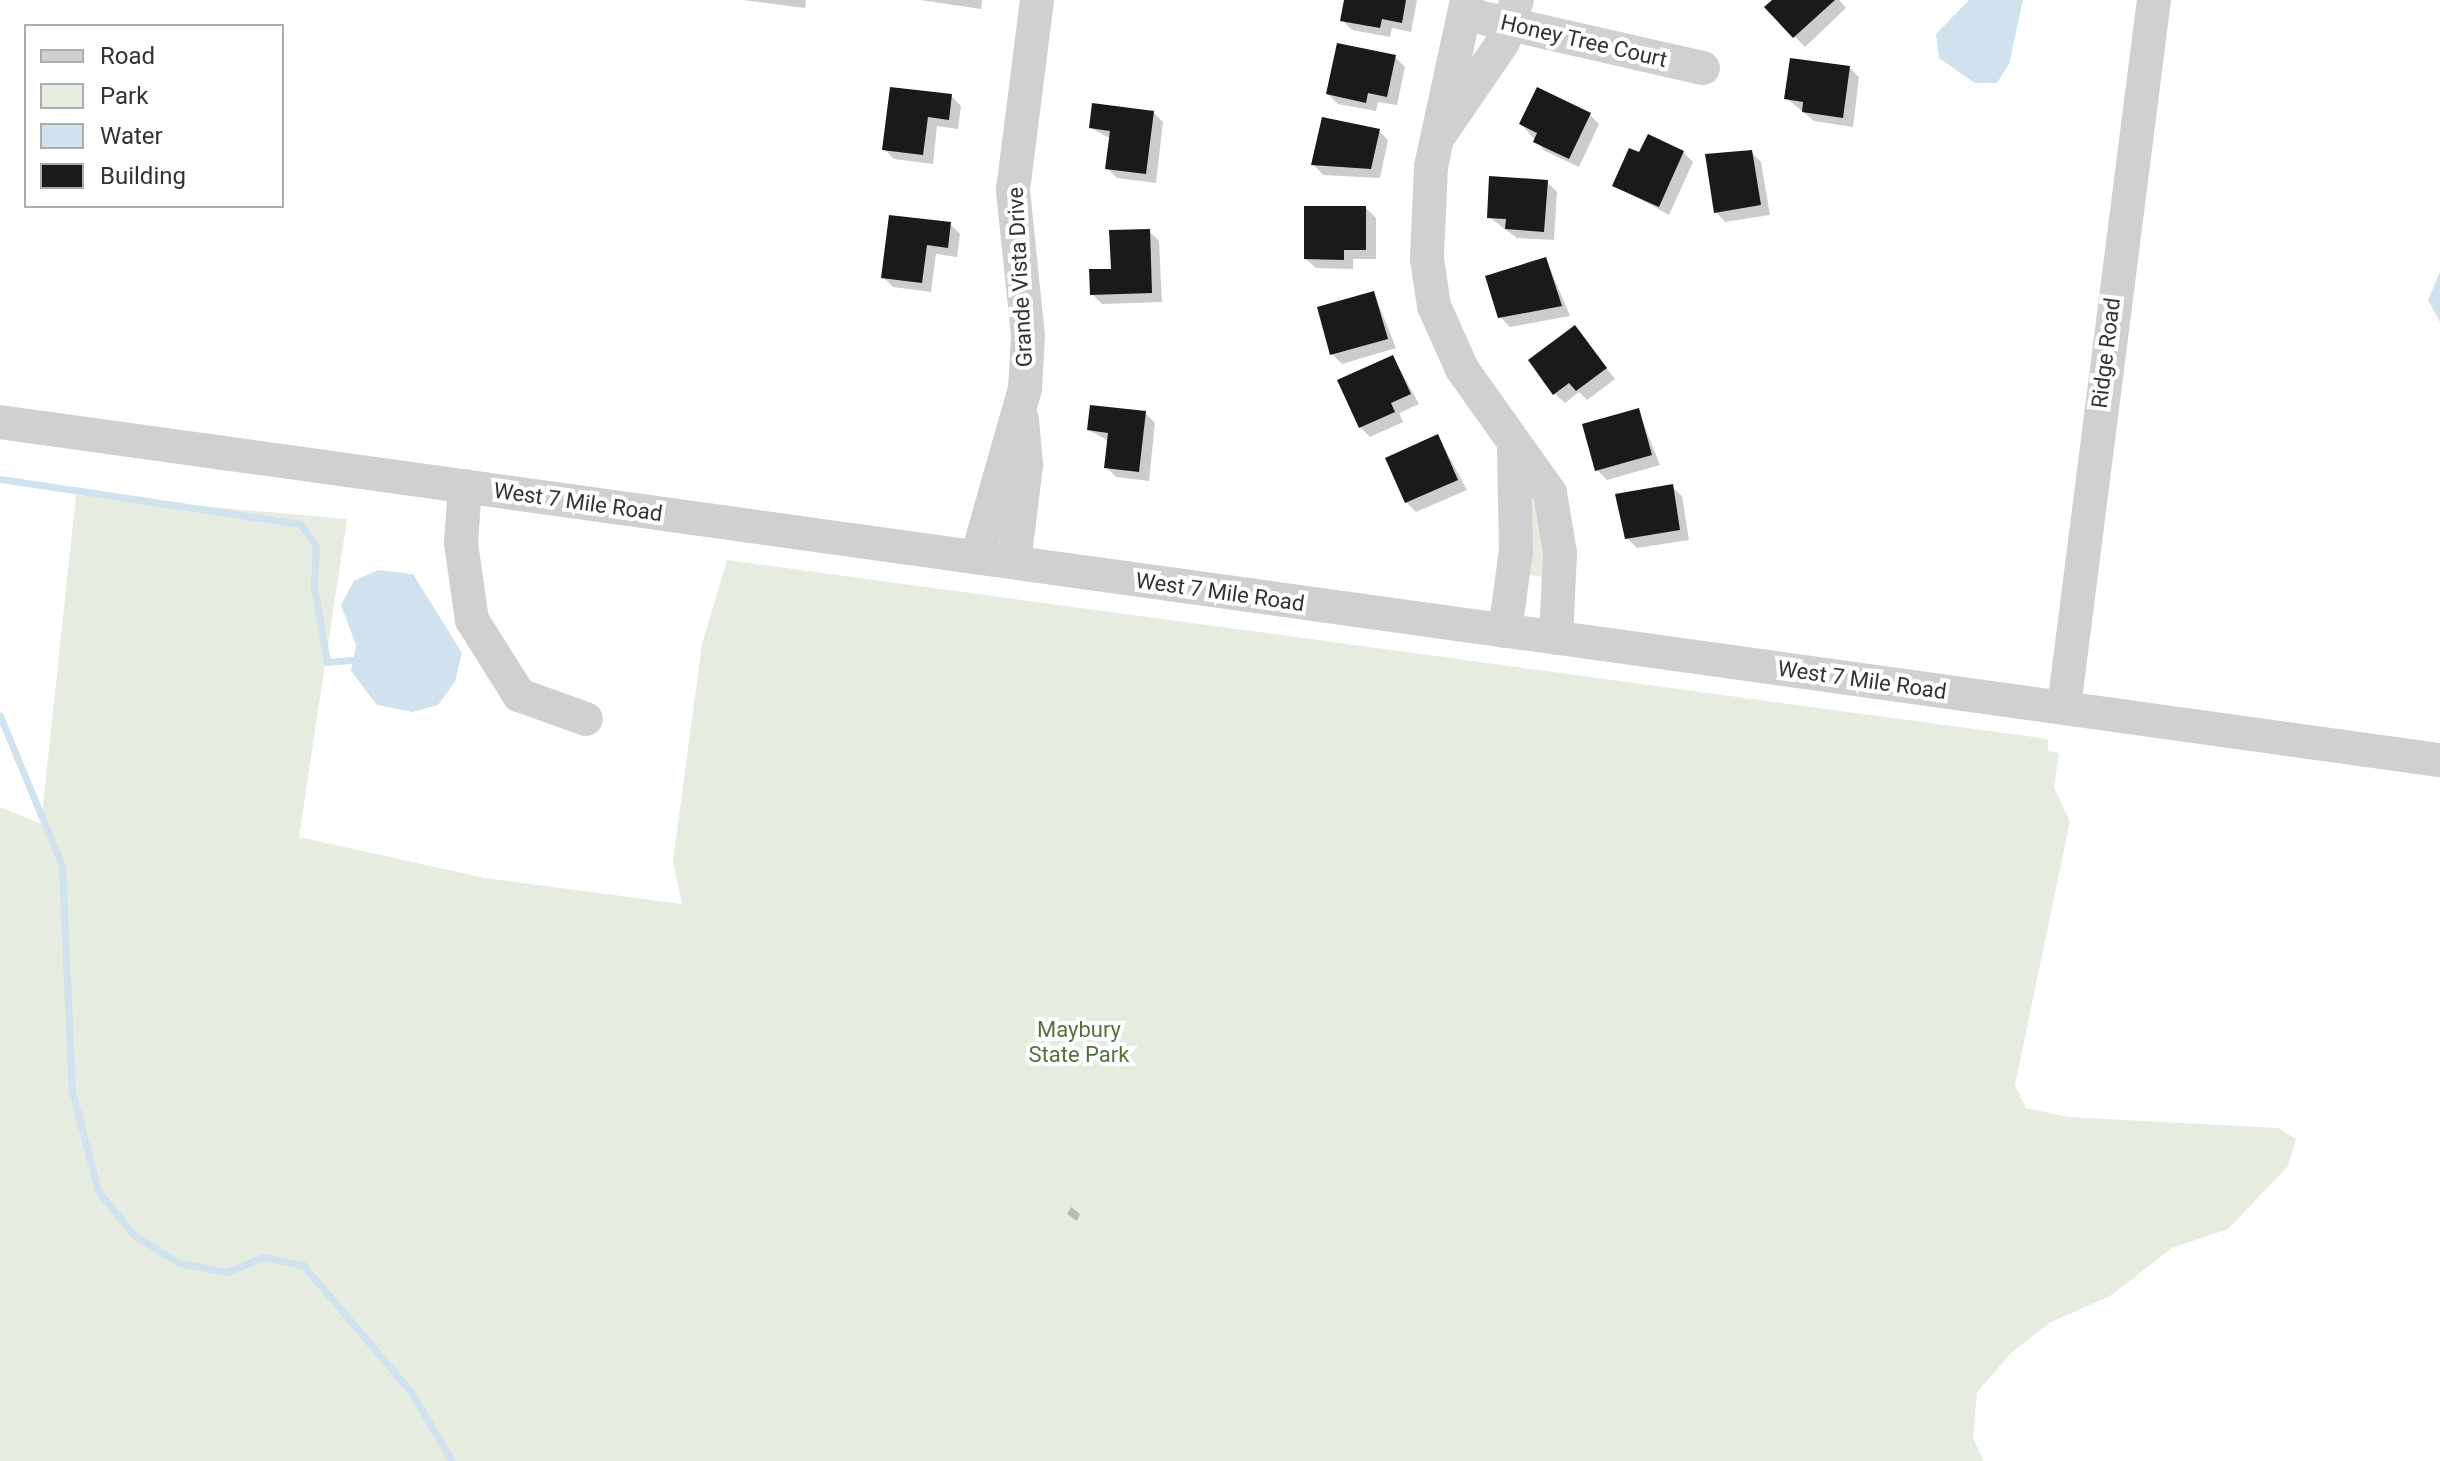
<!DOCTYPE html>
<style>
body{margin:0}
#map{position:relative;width:2440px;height:1461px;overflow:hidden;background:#fff;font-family:Roboto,sans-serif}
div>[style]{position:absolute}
.green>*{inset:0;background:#e6ecdf}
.water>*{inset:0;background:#cfe2ee}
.shadow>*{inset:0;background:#0003}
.stream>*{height:7px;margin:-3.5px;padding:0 3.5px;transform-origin:3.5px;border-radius:3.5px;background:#cfe2ee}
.building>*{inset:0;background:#1a1a1a}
.minor>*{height:34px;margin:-17px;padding:0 17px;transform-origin:17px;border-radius:17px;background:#d0d0d0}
span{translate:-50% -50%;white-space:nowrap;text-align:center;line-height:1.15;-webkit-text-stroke:8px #fff;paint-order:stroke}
.street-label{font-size:22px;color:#333}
.park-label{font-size:22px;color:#56703f}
.legend{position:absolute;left:24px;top:24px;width:260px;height:184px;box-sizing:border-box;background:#fff;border:2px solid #adadad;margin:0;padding:10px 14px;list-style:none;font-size:24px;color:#333}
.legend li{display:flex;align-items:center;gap:16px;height:40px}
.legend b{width:40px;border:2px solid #adadad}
</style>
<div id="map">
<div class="green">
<div style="clip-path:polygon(1528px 477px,1547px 523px,1544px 577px,1528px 575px)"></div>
<div style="clip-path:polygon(76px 495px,347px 519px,299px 837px,485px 878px,682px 904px,673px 861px,702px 644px,727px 560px,2048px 739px,2048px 751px,2059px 753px,2054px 788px,2070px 821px,2015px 1085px,2026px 1108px,2068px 1117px,2278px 1128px,2296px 1139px,2288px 1166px,2228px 1229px,2172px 1248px,2110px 1296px,2049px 1323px,2011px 1353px,1977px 1392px,1973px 1438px,1984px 1461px,0 1461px,0 807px,41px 824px)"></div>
</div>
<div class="water">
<div style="clip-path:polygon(1969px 0,2023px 0,2009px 64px,1997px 83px,1975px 83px,1939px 58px,1936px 34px)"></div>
<div style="clip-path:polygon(2440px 272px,2440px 322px,2428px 300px)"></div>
<div style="clip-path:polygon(378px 570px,413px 574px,462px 653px,455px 682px,438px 705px,413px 712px,377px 705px,351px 671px,356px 645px,341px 605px,354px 581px)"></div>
</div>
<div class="shadow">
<div style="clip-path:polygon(743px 0,806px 0,805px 8px)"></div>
<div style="clip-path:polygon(920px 0,982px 0,981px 9px)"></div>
<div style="clip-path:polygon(1346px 0,1417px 0,1411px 32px,1392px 28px,1390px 37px,1352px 30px,1342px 20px)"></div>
<div style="clip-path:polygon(1775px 0,1839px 0,1846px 8px,1805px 47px,1767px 8px)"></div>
<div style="clip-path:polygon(1395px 57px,1405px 67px,1397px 105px,1378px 102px,1376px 111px,1338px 104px,1328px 94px)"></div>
<div style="clip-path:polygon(1849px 67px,1859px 77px,1853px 127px,1814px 121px,1786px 98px)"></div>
<div style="clip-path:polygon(951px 96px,961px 106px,958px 129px,937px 126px,933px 164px,894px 159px,884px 149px)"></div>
<div style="clip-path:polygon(1153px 112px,1163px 122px,1156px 183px,1117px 178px,1107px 168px,1111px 139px,1091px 128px)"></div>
<div style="clip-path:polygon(1589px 114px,1599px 124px,1579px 167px,1545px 151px,1521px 124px)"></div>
<div style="clip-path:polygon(1379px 131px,1388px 140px,1380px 178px,1323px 175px,1314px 165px)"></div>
<div style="clip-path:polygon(1683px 152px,1693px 162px,1669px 215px,1614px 185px,1640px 155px)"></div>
<div style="clip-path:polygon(1751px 152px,1761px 162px,1770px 215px,1725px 222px,1716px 212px)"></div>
<div style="clip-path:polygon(1547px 182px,1557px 192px,1554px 240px,1517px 238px,1489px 217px)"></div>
<div style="clip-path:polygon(1366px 208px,1376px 218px,1376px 259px,1353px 259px,1353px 269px,1316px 268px,1306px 259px)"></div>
<div style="clip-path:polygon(950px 224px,960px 234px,957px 257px,936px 254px,931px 292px,893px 287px,883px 277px)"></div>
<div style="clip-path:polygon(1149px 231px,1159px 241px,1162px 302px,1102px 304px,1092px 294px)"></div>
<div style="clip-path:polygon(1546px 259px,1570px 316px,1510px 327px,1500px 317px)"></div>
<div style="clip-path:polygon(1374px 293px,1396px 348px,1342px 364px,1332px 354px)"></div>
<div style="clip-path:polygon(1575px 328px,1615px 379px,1587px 400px,1579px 392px,1565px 403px,1555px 394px)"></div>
<div style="clip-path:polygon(1393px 357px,1419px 404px,1399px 413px,1403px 422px,1370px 437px,1360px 427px)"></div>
<div style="clip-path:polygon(1638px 410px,1660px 465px,1607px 480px,1597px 470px)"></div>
<div style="clip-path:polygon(1145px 413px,1155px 423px,1149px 481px,1116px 477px,1106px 467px,1109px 441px,1089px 430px)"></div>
<div style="clip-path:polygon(1438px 436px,1467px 490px,1416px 512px,1406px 502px)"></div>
<div style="clip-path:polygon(1672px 487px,1682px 496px,1689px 540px,1637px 548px,1627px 538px)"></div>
<div style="clip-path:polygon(1071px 1207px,1080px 1214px,1077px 1221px,1067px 1214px)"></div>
</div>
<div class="stream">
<div style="left:0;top:479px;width:303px;rotate:8.5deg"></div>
<div style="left:300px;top:524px;width:27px;rotate:54deg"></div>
<div style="left:316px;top:546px;width:40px;rotate:92.9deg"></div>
<div style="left:314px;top:586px;width:77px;rotate:80.3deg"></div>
<div style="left:327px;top:662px;width:24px;rotate:-5deg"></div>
<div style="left:0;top:716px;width:162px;rotate:67.5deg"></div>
<div style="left:62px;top:866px;width:225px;rotate:87.5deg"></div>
<div style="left:72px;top:1091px;width:103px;rotate:75.4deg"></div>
<div style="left:98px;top:1191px;width:57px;rotate:50.7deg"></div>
<div style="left:134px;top:1235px;width:53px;rotate:31.9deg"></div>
<div style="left:179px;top:1263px;width:48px;rotate:10.8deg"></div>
<div style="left:226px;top:1272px;width:41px;rotate:-21.5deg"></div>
<div style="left:264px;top:1257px;width:40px;rotate:12deg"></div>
<div style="left:303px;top:1265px;width:167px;rotate:49.6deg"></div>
<div style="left:411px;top:1392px;width:80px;rotate:59.3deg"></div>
</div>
<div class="building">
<div style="clip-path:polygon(1344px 0,1406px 0,1402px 23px,1382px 19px,1380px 28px,1340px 21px)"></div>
<div style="clip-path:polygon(1772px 0,1835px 0,1793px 38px,1764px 7px)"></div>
<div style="clip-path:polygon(1337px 43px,1396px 55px,1387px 97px,1368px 93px,1366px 103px,1326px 94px)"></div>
<div style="clip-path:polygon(1790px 58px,1850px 66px,1843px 118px,1802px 112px,1803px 102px,1784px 99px)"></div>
<div style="clip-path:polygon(890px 87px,952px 94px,949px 120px,928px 117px,923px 155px,882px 150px)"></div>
<div style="clip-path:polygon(1537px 87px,1591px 113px,1569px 159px,1533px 142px,1537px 133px,1519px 124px)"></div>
<div style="clip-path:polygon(1092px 103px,1154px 111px,1146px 174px,1105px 169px,1110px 131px,1089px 128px)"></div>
<div style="clip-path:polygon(1322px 117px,1380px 129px,1371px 169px,1311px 165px)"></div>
<div style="clip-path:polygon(1648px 134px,1684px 151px,1659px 207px,1612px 186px,1629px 148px,1639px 152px)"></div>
<div style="clip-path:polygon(1752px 150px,1761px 205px,1714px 213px,1705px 154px)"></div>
<div style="clip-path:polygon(1489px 176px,1548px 180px,1544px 232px,1505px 229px,1506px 219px,1487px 218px)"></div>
<div style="clip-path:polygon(1304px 206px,1366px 206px,1366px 250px,1344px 250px,1344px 260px,1304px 259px)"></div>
<div style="clip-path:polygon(889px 215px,951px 222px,948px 248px,927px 245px,922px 283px,881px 278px)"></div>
<div style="clip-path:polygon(1150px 229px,1152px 293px,1090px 295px,1089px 269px,1111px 269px,1109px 230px)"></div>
<div style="clip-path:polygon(1546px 257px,1562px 306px,1498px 318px,1485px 276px)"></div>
<div style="clip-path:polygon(1374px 291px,1388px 339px,1330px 355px,1317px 307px)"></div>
<div style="clip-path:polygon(1575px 325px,1607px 368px,1576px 391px,1569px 383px,1553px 395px,1528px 360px)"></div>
<div style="clip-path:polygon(1393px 355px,1411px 394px,1391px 403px,1395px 412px,1359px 428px,1337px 380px)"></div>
<div style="clip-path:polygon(1090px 405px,1146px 411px,1139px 472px,1104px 468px,1108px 433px,1087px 430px)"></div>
<div style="clip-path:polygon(1639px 408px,1652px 455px,1595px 471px,1582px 424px)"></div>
<div style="clip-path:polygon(1438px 434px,1458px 480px,1405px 503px,1385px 458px)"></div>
<div style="clip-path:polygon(1673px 484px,1680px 530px,1625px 539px,1615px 494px)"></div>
</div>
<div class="minor">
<div style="left:1467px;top:0;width:170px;rotate:102.2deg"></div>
<div style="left:1431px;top:166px;width:93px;rotate:92.5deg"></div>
<div style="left:1427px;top:259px;width:48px;rotate:81.5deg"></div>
<div style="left:1434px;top:306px;width:69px;rotate:66deg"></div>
<div style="left:1462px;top:369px;width:152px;rotate:54.6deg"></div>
<div style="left:1550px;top:493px;width:61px;rotate:80.5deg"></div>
<div style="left:1560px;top:553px;width:85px;rotate:92.7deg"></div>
<div style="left:1465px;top:14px;width:244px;rotate:12.8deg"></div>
<div style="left:1441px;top:133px;width:110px;rotate:-55.7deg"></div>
<div style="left:1503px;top:42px;width:44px;rotate:-71.6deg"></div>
<div style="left:0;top:422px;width:2463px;rotate:7.89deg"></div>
<div style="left:465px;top:486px;width:57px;rotate:94deg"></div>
<div style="left:461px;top:543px;width:78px;rotate:81.9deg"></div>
<div style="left:472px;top:620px;width:89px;rotate:57.9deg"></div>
<div style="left:519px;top:695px;width:71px;rotate:19.7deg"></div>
<div style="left:977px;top:557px;width:176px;rotate:-74.1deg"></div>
<div style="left:1025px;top:388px;width:52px;rotate:-86.7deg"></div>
<div style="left:1028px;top:336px;width:147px;rotate:-95.9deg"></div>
<div style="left:1013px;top:190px;width:192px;rotate:-82.8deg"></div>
<div style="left:1014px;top:562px;width:98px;rotate:-82.9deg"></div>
<div style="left:1026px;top:465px;width:46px;rotate:-95deg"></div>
<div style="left:1505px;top:631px;width:81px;rotate:-82.2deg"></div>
<div style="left:1516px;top:551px;width:106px;rotate:-91.1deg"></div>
<div style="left:2064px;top:707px;width:713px;rotate:-82.75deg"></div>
</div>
<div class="street-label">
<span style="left:1584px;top:41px;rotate:13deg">Honey Tree Court</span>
<span style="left:1020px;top:277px;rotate:-93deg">Grande Vista Drive</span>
<span style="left:2106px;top:353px;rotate:-83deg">Ridge Road</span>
<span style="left:578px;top:502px;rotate:8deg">West 7 Mile Road</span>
<span style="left:1220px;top:592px;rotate:8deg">West 7 Mile Road</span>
<span style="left:1862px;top:680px;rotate:8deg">West 7 Mile Road</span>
</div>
<div class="park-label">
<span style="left:1079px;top:1042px">Maybury<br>State Park</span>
</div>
<ul class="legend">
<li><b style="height:10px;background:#d0d0d0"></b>Road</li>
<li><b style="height:22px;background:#e6ecdf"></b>Park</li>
<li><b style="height:22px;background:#cfe2ee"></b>Water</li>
<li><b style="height:22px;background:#1a1a1a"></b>Building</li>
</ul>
</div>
